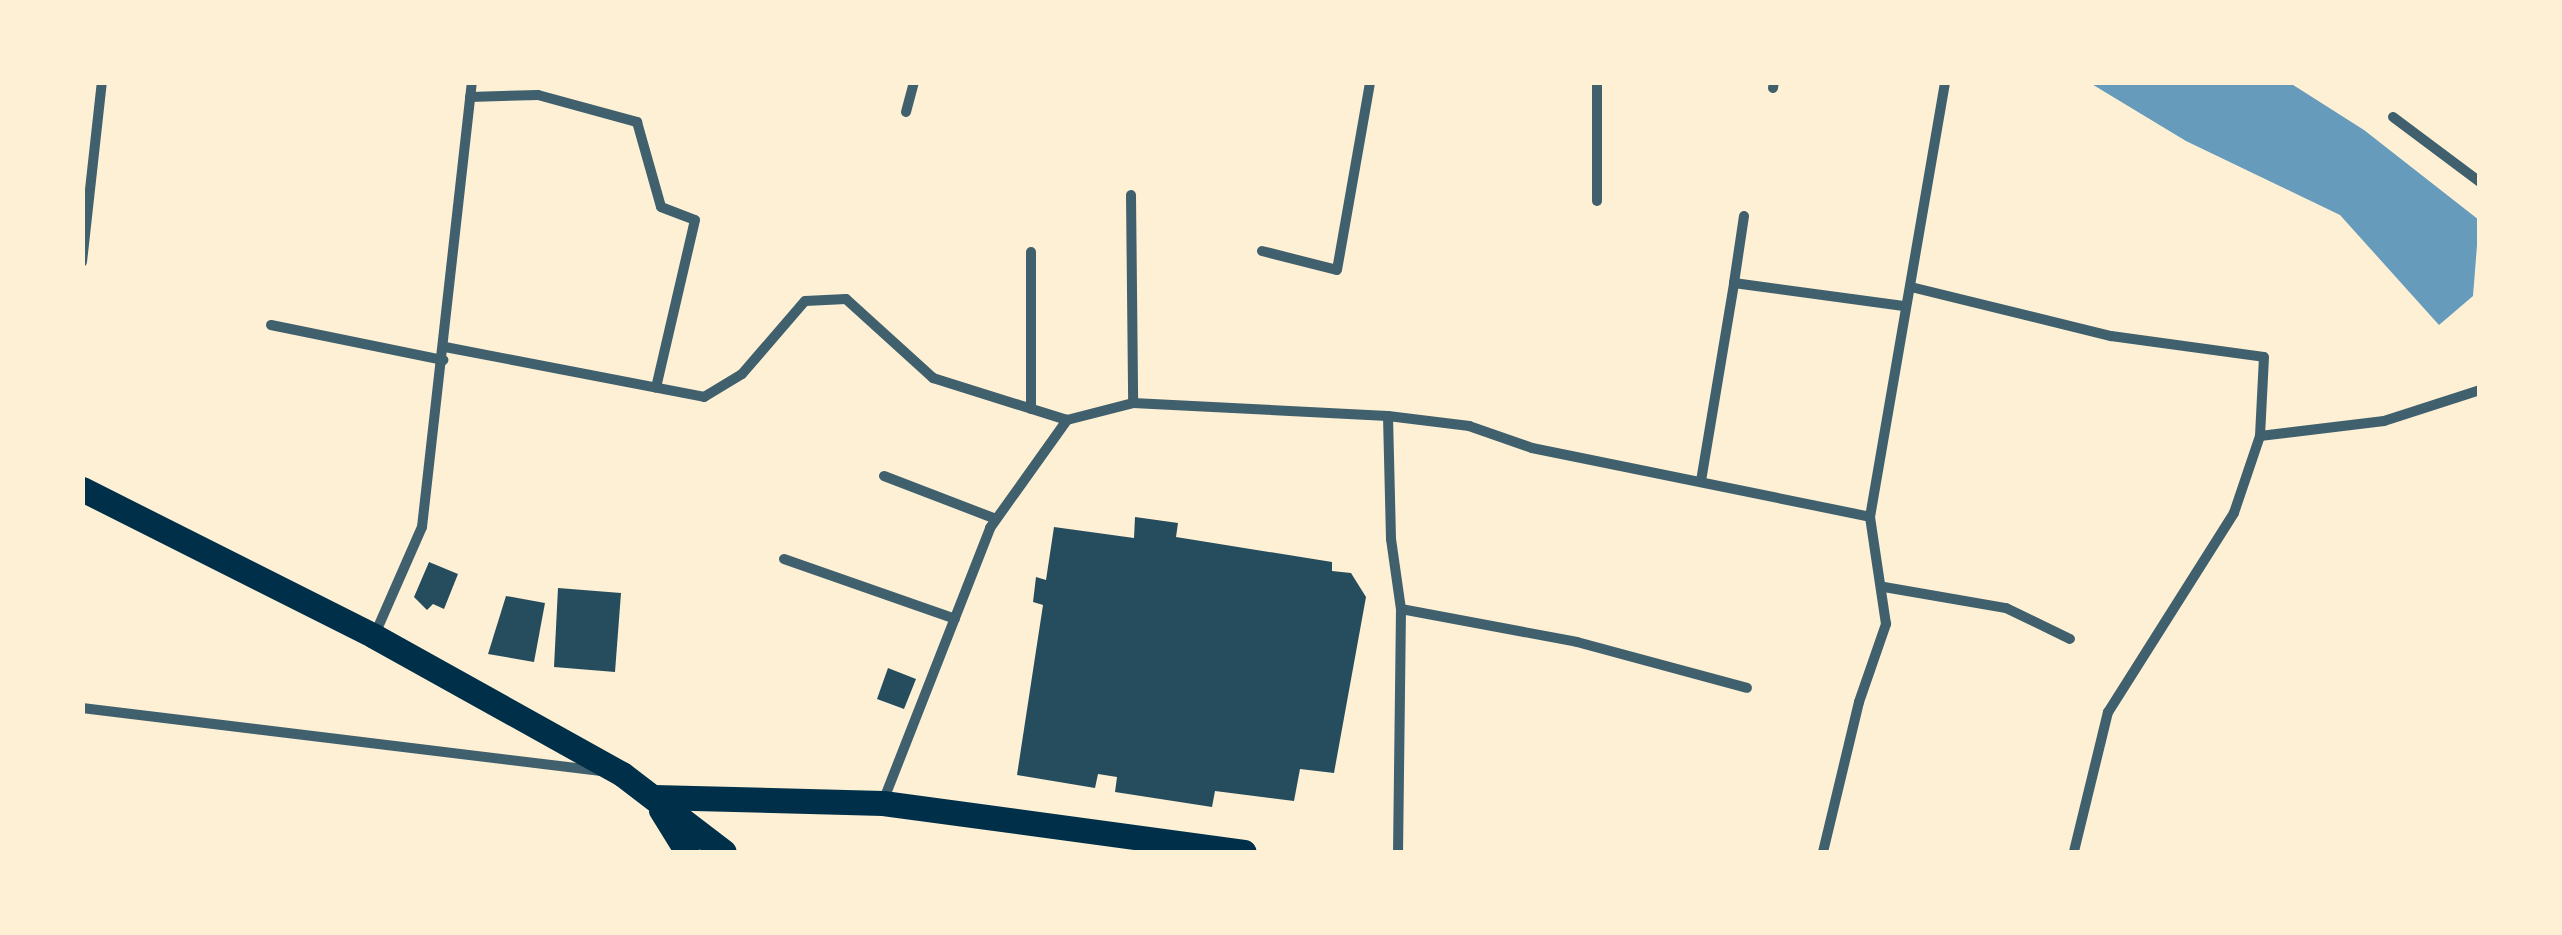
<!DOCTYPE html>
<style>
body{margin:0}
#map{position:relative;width:2562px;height:935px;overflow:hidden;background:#fdf0d5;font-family:Ubuntu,sans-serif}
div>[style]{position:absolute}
.water>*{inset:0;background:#669bbc}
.building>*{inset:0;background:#264d5e}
.minor>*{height:10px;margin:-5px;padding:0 5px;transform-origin:5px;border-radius:5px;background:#3f606c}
.primary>*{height:25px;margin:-12.5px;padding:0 12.5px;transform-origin:12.5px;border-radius:12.5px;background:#003049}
span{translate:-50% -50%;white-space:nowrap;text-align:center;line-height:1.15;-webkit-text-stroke:9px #fdf0d5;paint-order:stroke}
.frame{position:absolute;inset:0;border:85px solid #fdf0d5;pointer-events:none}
</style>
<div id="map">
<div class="water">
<div style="clip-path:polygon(2090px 83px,2290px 83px,2364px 130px,2479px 220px,2473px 296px,2439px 325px,2340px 215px,2186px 141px)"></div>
</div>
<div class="building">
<div style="clip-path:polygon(1135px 517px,1178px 523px,1176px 537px,1332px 562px,1332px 571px,1351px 573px,1366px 597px,1334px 773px,1300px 769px,1294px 801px,1215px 791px,1212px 807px,1115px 792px,1117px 777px,1098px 774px,1095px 788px,1017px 775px,1043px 605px,1033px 602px,1036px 577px,1046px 580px,1054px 527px,1134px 538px)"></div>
<div style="clip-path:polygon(429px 562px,458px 574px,444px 609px,433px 604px,427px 610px,414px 597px)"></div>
<div style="clip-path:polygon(558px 588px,621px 593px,615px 672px,554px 667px)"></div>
<div style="clip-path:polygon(506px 596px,545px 603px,534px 662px,488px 654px)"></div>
<div style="clip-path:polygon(888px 668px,916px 679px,904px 709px,877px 699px)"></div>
</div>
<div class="minor">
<div style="left:1597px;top:82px;width:119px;rotate:90deg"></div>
<div style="left:1773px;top:88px;width:6px;rotate:-81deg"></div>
<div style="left:470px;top:97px;width:68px;rotate:-1.7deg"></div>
<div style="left:538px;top:95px;width:103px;rotate:15.3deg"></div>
<div style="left:637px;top:122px;width:88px;rotate:74.2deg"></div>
<div style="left:661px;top:207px;width:36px;rotate:21deg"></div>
<div style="left:695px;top:220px;width:172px;rotate:103.1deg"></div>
<div style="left:906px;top:112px;width:31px;rotate:-75deg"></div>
<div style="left:2393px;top:117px;width:109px;rotate:36.8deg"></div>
<div style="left:1131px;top:195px;width:208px;rotate:89.4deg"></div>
<div style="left:1744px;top:216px;width:68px;rotate:98.5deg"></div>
<div style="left:1734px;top:283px;width:173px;rotate:7.7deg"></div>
<div style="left:1262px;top:251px;width:77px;rotate:14.2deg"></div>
<div style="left:1337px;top:270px;width:191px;rotate:-80deg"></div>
<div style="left:82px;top:262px;width:181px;rotate:-83.7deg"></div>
<div style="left:1911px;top:287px;width:206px;rotate:13.8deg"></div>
<div style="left:2111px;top:336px;width:154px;rotate:7.8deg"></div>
<div style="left:2264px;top:357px;width:79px;rotate:92.9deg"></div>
<div style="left:2260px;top:436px;width:81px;rotate:108.7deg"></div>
<div style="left:2234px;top:513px;width:236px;rotate:122.3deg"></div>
<div style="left:2108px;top:712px;width:144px;rotate:103.7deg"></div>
<div style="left:271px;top:325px;width:176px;rotate:11.5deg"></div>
<div style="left:445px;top:347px;width:264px;rotate:10.9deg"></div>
<div style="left:704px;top:397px;width:44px;rotate:-31.2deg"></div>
<div style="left:742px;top:374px;width:96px;rotate:-49.2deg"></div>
<div style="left:805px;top:301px;width:41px;rotate:-2.8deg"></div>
<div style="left:846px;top:299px;width:118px;rotate:42.2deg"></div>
<div style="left:933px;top:378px;width:140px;rotate:17.4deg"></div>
<div style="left:1067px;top:420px;width:68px;rotate:-14.4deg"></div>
<div style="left:1133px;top:403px;width:255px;rotate:2.9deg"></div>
<div style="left:1388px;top:416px;width:82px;rotate:7deg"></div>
<div style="left:1469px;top:426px;width:67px;rotate:19.2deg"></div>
<div style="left:1532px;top:448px;width:345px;rotate:11.5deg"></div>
<div style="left:1031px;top:409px;width:157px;rotate:-90deg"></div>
<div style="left:1388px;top:416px;width:123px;rotate:88.6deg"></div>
<div style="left:1391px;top:539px;width:71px;rotate:81.9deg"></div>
<div style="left:1401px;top:609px;width:243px;rotate:90.7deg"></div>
<div style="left:2260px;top:436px;width:125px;rotate:-6.9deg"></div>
<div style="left:2384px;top:421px;width:101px;rotate:-17.9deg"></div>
<div style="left:884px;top:476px;width:120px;rotate:21deg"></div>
<div style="left:1701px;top:481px;width:201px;rotate:-80.5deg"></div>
<div style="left:784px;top:559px;width:181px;rotate:19.3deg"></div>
<div style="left:1884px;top:587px;width:124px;rotate:9.8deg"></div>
<div style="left:2006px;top:608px;width:71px;rotate:25.8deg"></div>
<div style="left:1401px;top:609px;width:179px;rotate:10.6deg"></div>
<div style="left:1577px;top:642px;width:176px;rotate:15.1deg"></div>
<div style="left:375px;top:634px;width:117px;rotate:-66.3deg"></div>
<div style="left:422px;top:527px;width:448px;rotate:-83.6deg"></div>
<div style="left:82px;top:708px;width:523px;rotate:6.92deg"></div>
<div style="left:884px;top:799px;width:291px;rotate:-68.6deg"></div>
<div style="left:990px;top:528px;width:133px;rotate:-54.5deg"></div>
<div style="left:1823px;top:852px;width:154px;rotate:-76.5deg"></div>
<div style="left:1859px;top:702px;width:83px;rotate:-70.9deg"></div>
<div style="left:1886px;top:624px;width:108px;rotate:-98.5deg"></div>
<div style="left:1870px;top:517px;width:441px;rotate:-80.2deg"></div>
</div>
<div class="primary">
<div style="left:82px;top:489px;width:327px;rotate:26.7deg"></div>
<div style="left:374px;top:636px;width:284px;rotate:29.1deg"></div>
<div style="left:622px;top:774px;width:128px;rotate:37.4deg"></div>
<div style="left:654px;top:797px;width:229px;rotate:1.5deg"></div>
<div style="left:883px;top:803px;width:364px;rotate:7.7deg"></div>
<div style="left:661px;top:810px;width:49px;rotate:58.2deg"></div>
</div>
<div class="frame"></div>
</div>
